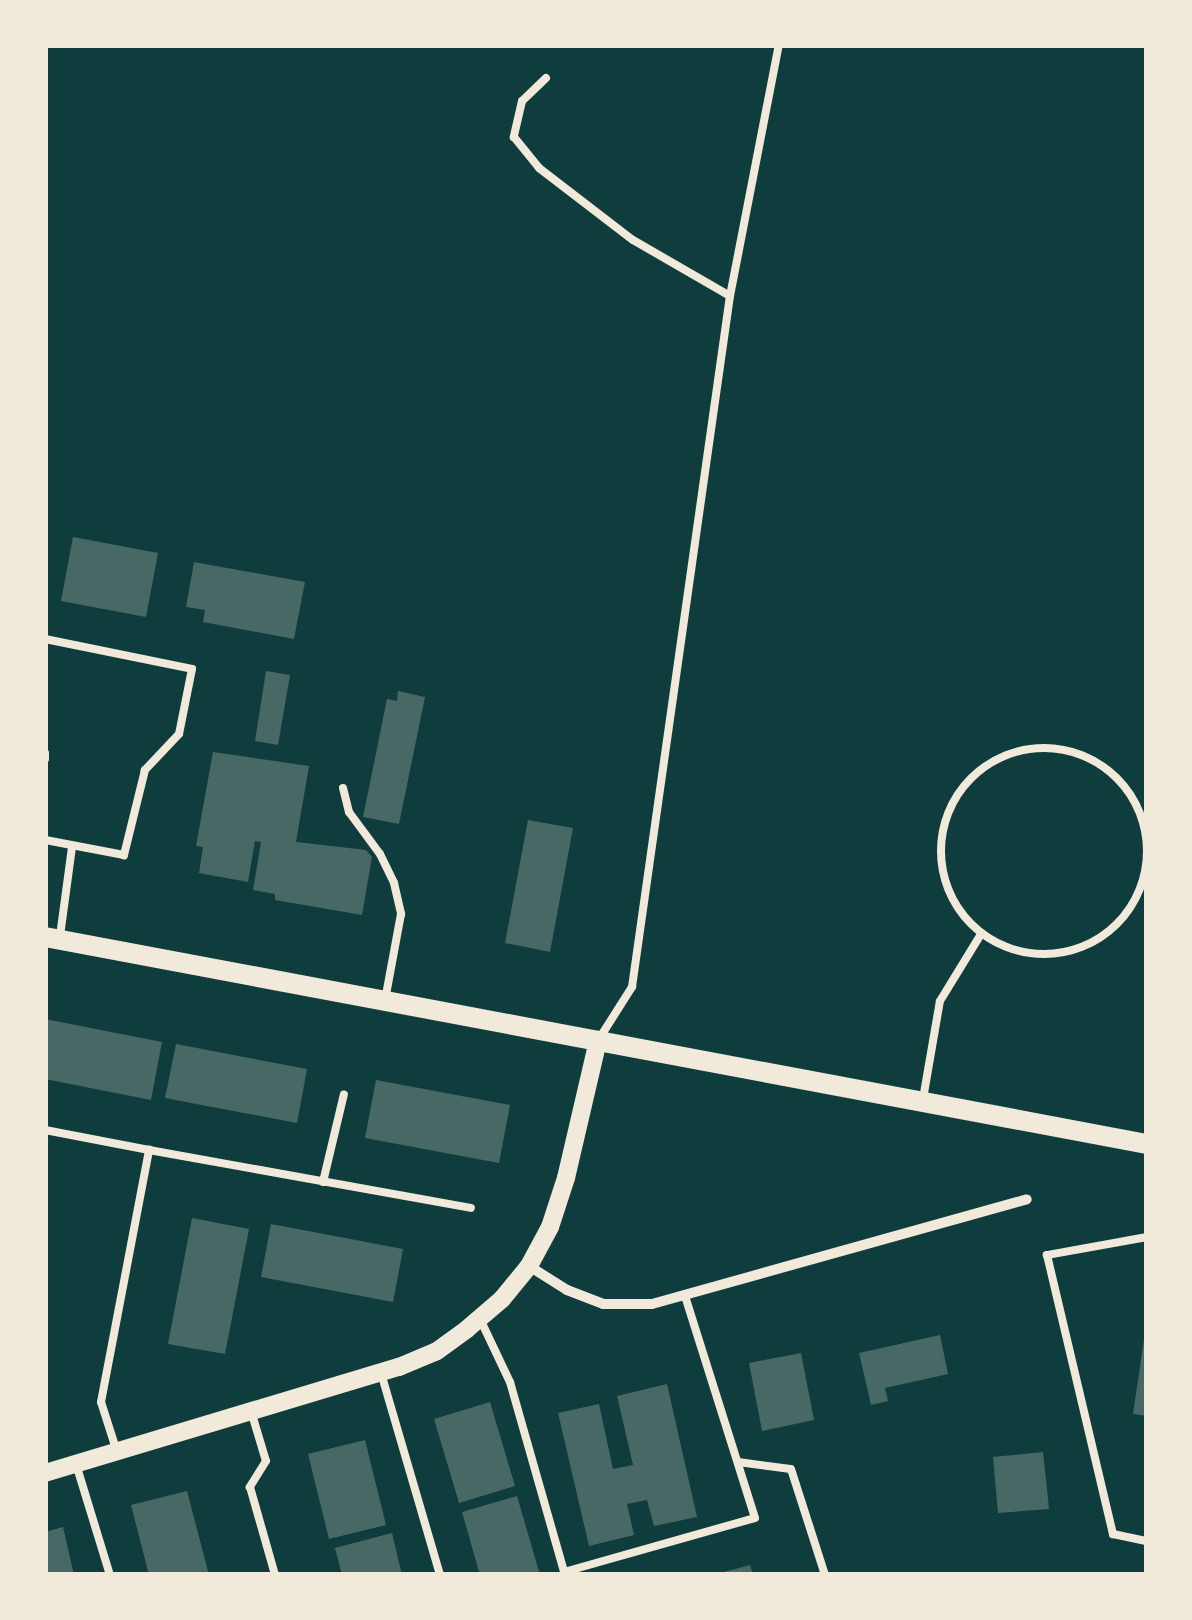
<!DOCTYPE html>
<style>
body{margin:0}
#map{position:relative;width:1192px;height:1620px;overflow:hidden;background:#0f3d3e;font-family:Commissioner,sans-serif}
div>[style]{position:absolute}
.building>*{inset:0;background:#486865}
.service>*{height:8px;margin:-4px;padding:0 4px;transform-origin:4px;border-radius:4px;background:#f1e9da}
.service>.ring{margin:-4px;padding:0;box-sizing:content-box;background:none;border:8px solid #f1e9da;border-radius:50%}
.minor>*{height:10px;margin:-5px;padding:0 5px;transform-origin:5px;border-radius:5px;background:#f1e9da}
.tertiary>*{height:18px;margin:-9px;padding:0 9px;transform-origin:9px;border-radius:9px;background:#f1e9da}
.secondary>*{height:20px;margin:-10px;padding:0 10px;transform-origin:10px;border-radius:10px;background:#f1e9da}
span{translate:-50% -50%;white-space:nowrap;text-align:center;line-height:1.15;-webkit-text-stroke:10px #f1e9da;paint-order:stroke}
.frame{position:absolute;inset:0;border:48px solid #f1e9da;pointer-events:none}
</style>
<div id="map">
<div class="building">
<div style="clip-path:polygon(73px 537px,158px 553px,146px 617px,61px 601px)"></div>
<div style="clip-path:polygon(194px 562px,305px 582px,294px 639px,203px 622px,205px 610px,186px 607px)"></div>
<div style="clip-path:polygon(266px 671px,290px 675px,278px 745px,255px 741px)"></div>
<div style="clip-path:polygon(398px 691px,425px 697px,399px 824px,363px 817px,387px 699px,397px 701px)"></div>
<div style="clip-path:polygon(213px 752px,309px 766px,296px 842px,366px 850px,372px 857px,362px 915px,275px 900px,275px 894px,253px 890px,261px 842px,255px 841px,248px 882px,199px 873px,203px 847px,196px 846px)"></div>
<div style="clip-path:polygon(528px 820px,573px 828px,550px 952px,505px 943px)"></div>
<div style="clip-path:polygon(45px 1019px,162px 1042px,151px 1100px,45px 1079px)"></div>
<div style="clip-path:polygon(176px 1044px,307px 1069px,297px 1123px,165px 1098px)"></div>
<div style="clip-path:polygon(376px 1080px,510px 1105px,499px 1163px,365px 1138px)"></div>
<div style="clip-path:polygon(192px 1218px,249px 1229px,225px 1354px,168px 1344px)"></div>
<div style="clip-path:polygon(271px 1224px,403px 1249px,393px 1302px,261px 1277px)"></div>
<div style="clip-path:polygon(1145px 1332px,1147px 1332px,1147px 1416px,1133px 1414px)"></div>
<div style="clip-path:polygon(940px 1335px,948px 1374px,885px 1388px,888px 1401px,871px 1405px,859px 1353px)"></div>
<div style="clip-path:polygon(801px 1353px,814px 1420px,762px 1431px,749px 1363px)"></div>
<div style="clip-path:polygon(667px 1384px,697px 1517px,654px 1526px,647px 1500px,627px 1504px,634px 1535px,589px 1546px,558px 1413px,599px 1404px,613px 1469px,633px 1465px,617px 1396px)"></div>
<div style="clip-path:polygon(490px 1402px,515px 1486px,459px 1503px,434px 1419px)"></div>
<div style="clip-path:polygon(365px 1440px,386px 1525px,329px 1539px,308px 1454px)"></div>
<div style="clip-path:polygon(1043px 1452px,1049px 1509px,998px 1513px,993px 1457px)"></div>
<div style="clip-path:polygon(187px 1491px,209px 1575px,149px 1575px,131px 1505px)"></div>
<div style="clip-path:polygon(517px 1496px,540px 1575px,480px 1575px,462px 1512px)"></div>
<div style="clip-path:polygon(63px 1527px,74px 1575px,45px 1575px,45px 1532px)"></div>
<div style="clip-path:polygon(392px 1533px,402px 1575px,342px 1575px,335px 1548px)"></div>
<div style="clip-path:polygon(750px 1565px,753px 1575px,716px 1575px,716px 1574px)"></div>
</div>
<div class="service">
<div style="left:546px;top:78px;width:33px;rotate:136deg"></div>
<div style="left:522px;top:101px;width:37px;rotate:103deg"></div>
<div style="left:514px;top:137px;width:40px;rotate:51deg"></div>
<div style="left:539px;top:168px;width:118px;rotate:37.5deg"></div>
<div style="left:633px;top:240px;width:112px;rotate:30deg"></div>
<div style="left:45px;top:639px;width:150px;rotate:11.5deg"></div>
<div style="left:192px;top:669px;width:66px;rotate:101.3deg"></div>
<div style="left:179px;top:734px;width:50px;rotate:133.4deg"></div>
<div style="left:145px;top:770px;width:88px;rotate:103.9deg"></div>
<div style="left:124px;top:855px;width:80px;rotate:-169.2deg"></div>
<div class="ring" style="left:941px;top:748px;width:198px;height:198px"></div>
<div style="left:45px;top:753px;width:6px;rotate:90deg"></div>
<div style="left:343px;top:788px;width:25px;rotate:76deg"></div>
<div style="left:349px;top:812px;width:52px;rotate:53.6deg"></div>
<div style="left:380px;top:854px;width:32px;rotate:64deg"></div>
<div style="left:394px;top:883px;width:32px;rotate:77deg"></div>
<div style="left:401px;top:914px;width:87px;rotate:100.5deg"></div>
<div style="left:60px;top:936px;width:90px;rotate:-82.3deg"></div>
<div style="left:599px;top:1039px;width:62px;rotate:-57.6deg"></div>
<div style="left:632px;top:987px;width:698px;rotate:-81.93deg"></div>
<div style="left:730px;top:296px;width:256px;rotate:-79deg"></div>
<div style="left:923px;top:1099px;width:99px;rotate:-80.2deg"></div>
<div style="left:940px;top:1001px;width:79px;rotate:-58.5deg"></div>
<div style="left:45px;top:1130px;width:106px;rotate:10.9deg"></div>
<div style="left:323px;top:1182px;width:90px;rotate:-76.6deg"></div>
<div style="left:1147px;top:1237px;width:102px;rotate:169.8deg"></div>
<div style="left:1047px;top:1255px;width:287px;rotate:76.7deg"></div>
<div style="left:1113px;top:1534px;width:35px;rotate:12deg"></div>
<div style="left:481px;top:1321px;width:68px;rotate:64.6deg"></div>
<div style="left:510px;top:1382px;width:198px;rotate:74.1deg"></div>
<div style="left:564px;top:1572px;width:198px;rotate:-15.8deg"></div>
<div style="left:755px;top:1518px;width:233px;rotate:-107.5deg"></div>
<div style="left:381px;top:1373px;width:210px;rotate:73.7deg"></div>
<div style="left:251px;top:1411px;width:52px;rotate:73.3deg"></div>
<div style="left:266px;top:1461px;width:31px;rotate:122deg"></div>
<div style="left:250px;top:1487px;width:91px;rotate:74.1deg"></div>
<div style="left:117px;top:1452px;width:52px;rotate:-107.7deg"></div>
<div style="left:101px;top:1402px;width:257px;rotate:-79.2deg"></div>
<div style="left:149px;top:1150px;width:327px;rotate:10.2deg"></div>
<div style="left:738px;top:1462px;width:53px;rotate:7.5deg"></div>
<div style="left:791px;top:1469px;width:111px;rotate:72.2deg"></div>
<div style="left:76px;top:1464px;width:116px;rotate:73deg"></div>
</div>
<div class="minor">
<div style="left:529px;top:1266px;width:45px;rotate:32.3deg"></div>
<div style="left:567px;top:1290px;width:39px;rotate:21deg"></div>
<div style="left:603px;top:1304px;width:49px"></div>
<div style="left:652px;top:1304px;width:389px;rotate:-15.6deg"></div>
</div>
<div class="tertiary">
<div style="left:45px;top:1473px;width:370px;rotate:-16.7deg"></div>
<div style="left:399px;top:1367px;width:41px;rotate:-22.8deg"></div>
<div style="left:437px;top:1351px;width:37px;rotate:-36deg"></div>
<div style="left:467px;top:1329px;width:46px;rotate:-40.6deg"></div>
<div style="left:502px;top:1299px;width:43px;rotate:-50.7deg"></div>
<div style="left:529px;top:1266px;width:44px;rotate:-61.7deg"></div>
<div style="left:550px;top:1227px;width:52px;rotate:-71.9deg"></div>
<div style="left:566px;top:1178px;width:142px;rotate:-76.9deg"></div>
</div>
<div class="secondary">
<div style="left:45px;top:937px;width:1121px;rotate:10.64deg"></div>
</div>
<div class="frame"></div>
</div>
